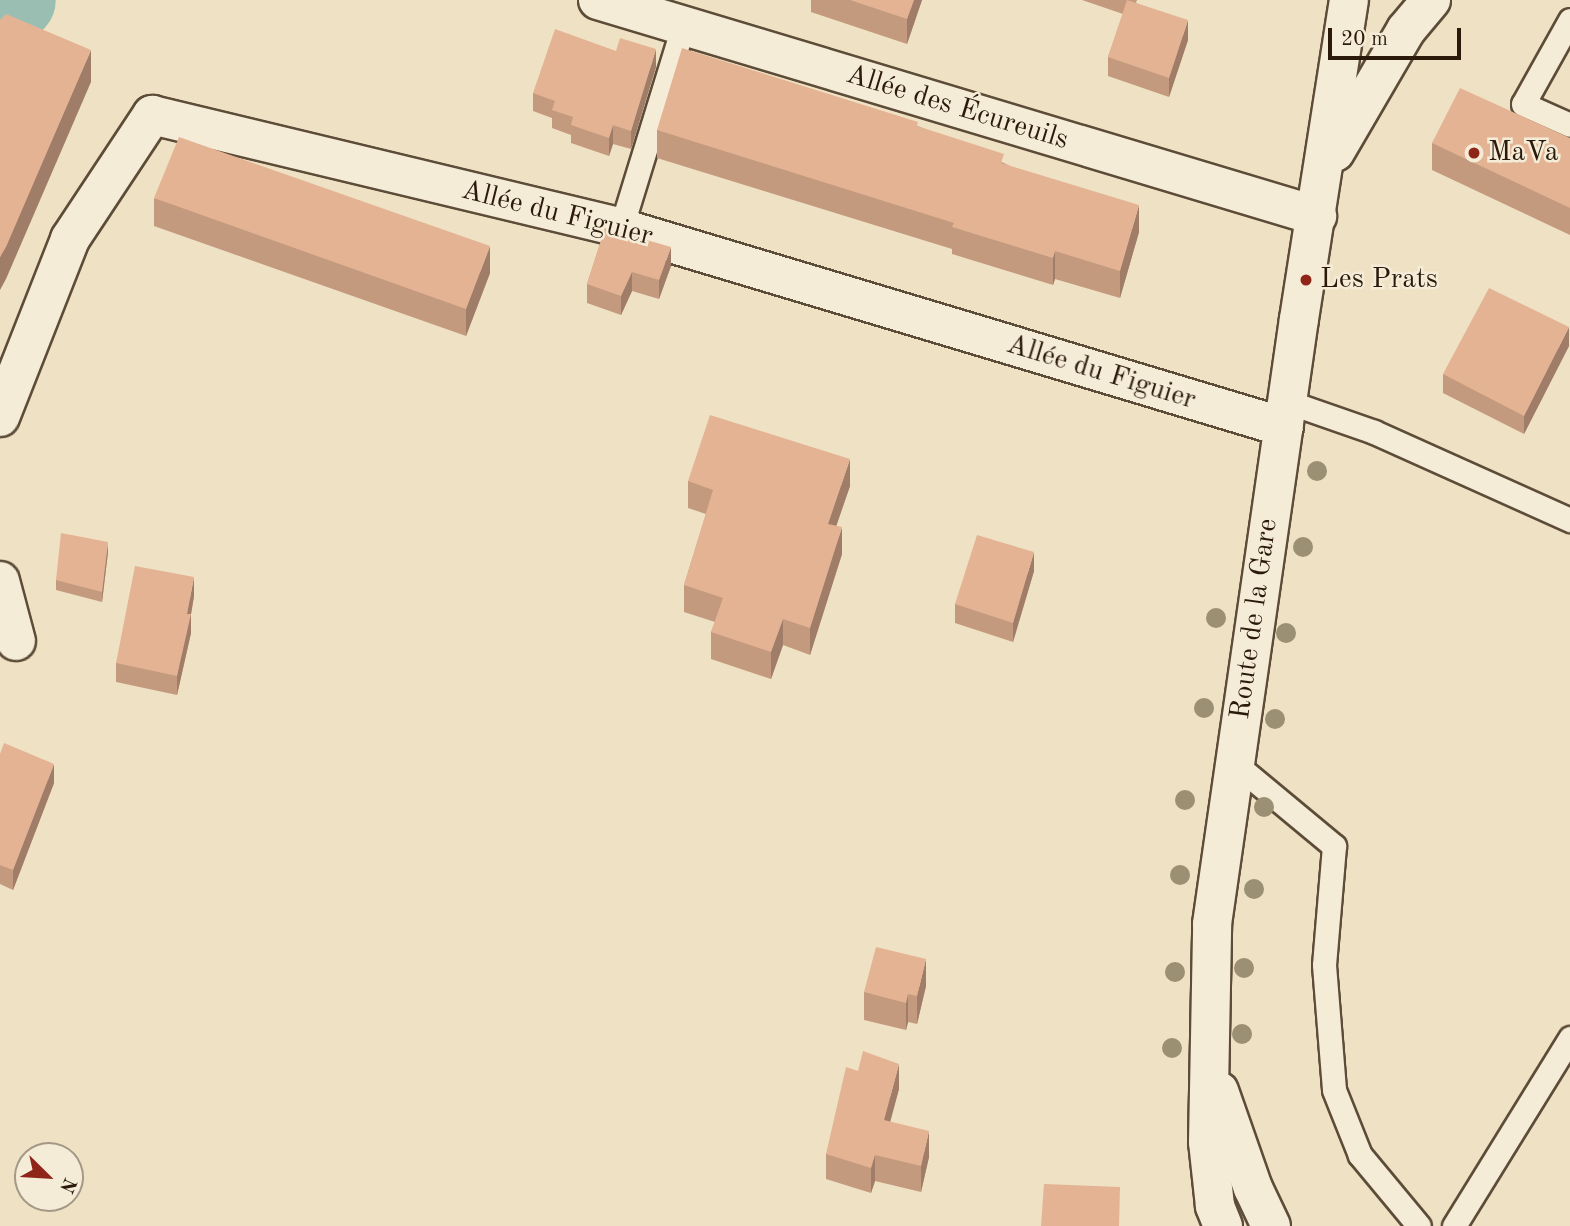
<!DOCTYPE html>
<meta charset="utf-8">
<style>
body{margin:0}
#map{position:relative;width:1570px;height:1226px;overflow:hidden;background:#efe1c3;font-family:"Old Standard TT",serif}
div>[style]{position:absolute}
.river>*{height:79px;margin:-39.5px;padding:0 39.5px;transform-origin:39.5px;border-radius:39.5px;background:#9abeb2}
.roads{filter:drop-shadow(2px 0 #5c4c38) drop-shadow(-2px 0 #5c4c38) drop-shadow(0 2px #5c4c38) drop-shadow(0 -2px #5c4c38)}
.service>*{height:23px;margin:-11.5px;padding:0 11.5px;transform-origin:11.5px;border-radius:11.5px;background:#f5ecd8}
.minor>*{height:38px;margin:-19px;padding:0 19px;transform-origin:19px;border-radius:19px;background:#f5ecd8}
.secondary>*{height:38px;margin:-19px;padding:0 19px;transform-origin:19px;border-radius:19px;background:#f5ecd8}
.trees>*{width:20px;height:20px;margin:-10px;border-radius:50%;background:#9b8f74}
.wall>*{inset:0;background:#c49a7f}
.shaded-wall>*{inset:0;background:#a07d68}
.building>*{inset:0;background:#e4b394}
.dots>*{width:19px;height:19px;translate:-50% -50%;box-sizing:border-box;border:4px solid #f5ecd8;border-radius:50%}
span{translate:-50% -50%;white-space:nowrap;text-align:center;line-height:1.15;-webkit-text-stroke:5px #f5ecd8;paint-order:stroke}
.street-label{font-size:28px;color:#2b1a0a}
.poi-label{font-size:28px;color:#2b1a0a}
.left{translate:0 -50%;text-align:left}
.north{position:absolute;left:14px;top:1142px;width:70px;height:70px;box-sizing:border-box;background:#f5ecd8;border:2px solid #a49886;border-radius:50%;rotate:114deg;font-size:19px;font-weight:700;line-height:28px;text-align:center;color:#2b1a0a}
.north::after{content:'';display:block;margin:auto;width:24px;height:32px;background:#8f2418;clip-path:polygon(50% 0,100% 100%,50% 72%,0 100%)}
.scale{position:absolute;left:1328px;top:28px;width:133px;height:32px;box-sizing:border-box;border:4px solid #2b1a0a;border-top:0;padding-left:9px;font-size:21px;line-height:24px;white-space:nowrap;color:#2b1a0a;-webkit-text-stroke:5px #f5ecd8;paint-order:stroke}
</style>
<div id="map">
<div class="river">
<div style="left:0;top:17px;width:23px;rotate:-47deg"></div>
</div>
<div class="roads">
<div class="service">
<div style="left:1570px;top:20px;width:96px;rotate:119.2deg"></div>
<div style="left:1523px;top:104px;width:51px;rotate:24.1deg"></div>
<div style="left:621px;top:228px;width:211px;rotate:-72.9deg"></div>
<div style="left:1288px;top:402px;width:91px;rotate:19.2deg"></div>
<div style="left:1374px;top:432px;width:215px;rotate:24.2deg"></div>
<div style="left:1234px;top:763px;width:130px;rotate:39.7deg"></div>
<div style="left:1334px;top:846px;width:119px;rotate:94.8deg"></div>
<div style="left:1324px;top:965px;width:125px;rotate:85.4deg"></div>
<div style="left:1334px;top:1090px;width:70px;rotate:68.2deg"></div>
<div style="left:1360px;top:1155px;width:92px;rotate:50.3deg"></div>
<div style="left:1454px;top:1226px;width:221px;rotate:-58.3deg"></div>
</div>
<div class="minor">
<div style="left:598px;top:0;width:751px;rotate:16.72deg"></div>
<div style="left:0;top:417px;width:191px;rotate:-68.5deg"></div>
<div style="left:70px;top:239px;width:149px;rotate:-56.5deg"></div>
<div style="left:152px;top:115px;width:482px;rotate:13.5deg"></div>
<div style="left:621px;top:228px;width:692px;rotate:16.71deg"></div>
<div style="left:0;top:581px;width:62px;rotate:75.1deg"></div>
</div>
<div class="secondary">
<div style="left:1335px;top:152px;width:141px;rotate:-59.8deg"></div>
<div style="left:1406px;top:30px;width:39px;rotate:-50deg"></div>
<div style="left:1219px;top:1091px;width:103px;rotate:70.7deg"></div>
<div style="left:1253px;top:1188px;width:42px;rotate:64.7deg"></div>
<div style="left:1223px;top:1226px;width:22px;rotate:-112deg"></div>
<div style="left:1215px;top:1206px;width:64px;rotate:-96.2deg"></div>
<div style="left:1208px;top:1142px;width:218px;rotate:-88.9deg"></div>
<div style="left:1212px;top:924px;width:611px;rotate:-81.82deg"></div>
<div style="left:1299px;top:319px;width:323px;rotate:-81.1deg"></div>
</div>
</div>
<div class="trees">
<div style="left:1317px;top:471px"></div>
<div style="left:1303px;top:547px"></div>
<div style="left:1216px;top:618px"></div>
<div style="left:1286px;top:633px"></div>
<div style="left:1204px;top:708px"></div>
<div style="left:1275px;top:719px"></div>
<div style="left:1185px;top:800px"></div>
<div style="left:1264px;top:807px"></div>
<div style="left:1180px;top:875px"></div>
<div style="left:1254px;top:889px"></div>
<div style="left:1244px;top:968px"></div>
<div style="left:1175px;top:972px"></div>
<div style="left:1242px;top:1034px"></div>
<div style="left:1172px;top:1048px"></div>
</div>
<div class="wall">
<div style="clip-path:polygon(811px 0,922px 0,907px 44px,811px 12px)"></div>
<div style="clip-path:polygon(1082px 0,1137px 0,1136px 3px,1188px 40px,1169px 97px,1108px 76px,1108px 57px,1123px 14px)"></div>
<div style="clip-path:polygon(656px 67px,631px 149px,613px 144px,609px 156px,571px 143px,571px 135px,552px 128px,552px 118px,533px 111px,533px 93px)"></div>
<div style="clip-path:polygon(918px 126px,1004px 163px,1139px 232px,1120px 298px,1055px 279px,1053px 285px,952px 254px,952px 249px,657px 158px,657px 130px)"></div>
<div style="clip-path:polygon(1570px 138px,1570px 235px,1432px 170px,1432px 143px)"></div>
<div style="clip-path:polygon(154px 198px,490px 273px,466px 336px,154px 226px)"></div>
<div style="clip-path:polygon(605px 228px,671px 266px,659px 299px,632px 291px,621px 315px,587px 303px,587px 284px)"></div>
<div style="clip-path:polygon(1569px 346px,1524px 434px,1443px 393px,1443px 374px)"></div>
<div style="clip-path:polygon(688px 481px,850px 486px,836px 526px,842px 554px,810px 655px,783px 645px,771px 679px,711px 659px,711px 632px,715px 622px,684px 612px,684px 585px,706px 514px,688px 508px)"></div>
<div style="clip-path:polygon(108px 552px,102px 602px,56px 590px,56px 580px)"></div>
<div style="clip-path:polygon(1034px 571px,1013px 642px,955px 623px,955px 604px)"></div>
<div style="clip-path:polygon(194px 596px,191px 614px,191px 633px,177px 695px,116px 682px,116px 663px)"></div>
<div style="clip-path:polygon(0 754px,54px 783px,13px 890px,0 884px)"></div>
<div style="clip-path:polygon(926px 986px,917px 1024px,908px 1022px,906px 1030px,864px 1020px,864px 992px)"></div>
<div style="clip-path:polygon(899px 1089px,890px 1121px,929px 1157px,921px 1192px,875px 1181px,871px 1193px,826px 1179px,826px 1154px)"></div>
</div>
<div class="shaded-wall">
<div style="clip-path:polygon(914px 0,922px 0,907px 44px,907px 19px)"></div>
<div style="clip-path:polygon(1188px 20px,1188px 40px,1169px 97px,1169px 78px)"></div>
<div style="clip-path:polygon(656px 49px,656px 67px,631px 149px,631px 131px)"></div>
<div style="clip-path:polygon(91px 50px,91px 82px,6px 279px,0 290px,0 257px)"></div>
<div style="clip-path:polygon(613px 125px,613px 144px,609px 156px,609px 138px)"></div>
<div style="clip-path:polygon(1139px 205px,1139px 232px,1120px 298px,1120px 271px)"></div>
<div style="clip-path:polygon(490px 246px,490px 273px,466px 336px,466px 309px)"></div>
<div style="clip-path:polygon(671px 247px,671px 266px,659px 299px,659px 280px)"></div>
<div style="clip-path:polygon(1055px 251px,1055px 279px,1053px 285px,1053px 258px)"></div>
<div style="clip-path:polygon(632px 272px,632px 291px,621px 315px,621px 296px)"></div>
<div style="clip-path:polygon(1569px 327px,1569px 346px,1524px 434px,1524px 416px)"></div>
<div style="clip-path:polygon(850px 459px,850px 486px,828px 550px,828px 524px)"></div>
<div style="clip-path:polygon(842px 527px,842px 554px,810px 655px,810px 628px)"></div>
<div style="clip-path:polygon(108px 542px,108px 552px,102px 602px,102px 592px)"></div>
<div style="clip-path:polygon(1034px 552px,1034px 571px,1013px 642px,1013px 623px)"></div>
<div style="clip-path:polygon(194px 577px,194px 596px,191px 614px,191px 633px,177px 695px,177px 676px,187px 614px)"></div>
<div style="clip-path:polygon(783px 619px,783px 645px,771px 679px,771px 652px)"></div>
<div style="clip-path:polygon(54px 764px,54px 783px,13px 890px,13px 870px)"></div>
<div style="clip-path:polygon(926px 959px,926px 986px,917px 1024px,917px 996px)"></div>
<div style="clip-path:polygon(908px 994px,908px 1022px,906px 1030px,906px 1003px)"></div>
<div style="clip-path:polygon(899px 1064px,899px 1089px,884px 1145px,884px 1120px)"></div>
<div style="clip-path:polygon(929px 1131px,929px 1157px,921px 1192px,921px 1166px)"></div>
<div style="clip-path:polygon(875px 1155px,875px 1181px,871px 1193px,871px 1168px)"></div>
</div>
<div class="building">
<div style="clip-path:polygon(850px 0,914px 0,907px 19px)"></div>
<div style="clip-path:polygon(1127px 0,1188px 20px,1169px 78px,1108px 57px)"></div>
<div style="clip-path:polygon(6px 14px,91px 50px,6px 247px,0 257px,0 20px)"></div>
<div style="clip-path:polygon(555px 29px,616px 51px,620px 38px,656px 49px,631px 131px,613px 125px,609px 138px,571px 125px,573px 117px,552px 110px,555px 101px,533px 93px)"></div>
<div style="clip-path:polygon(682px 48px,918px 122px,917px 126px,1004px 154px,1001px 163px,1139px 205px,1120px 271px,1055px 251px,1053px 258px,952px 227px,954px 223px,657px 130px)"></div>
<div style="clip-path:polygon(1460px 88px,1570px 138px,1570px 208px,1432px 143px)"></div>
<div style="clip-path:polygon(179px 137px,490px 246px,466px 309px,154px 198px)"></div>
<div style="clip-path:polygon(605px 228px,671px 247px,659px 280px,632px 272px,621px 296px,587px 284px)"></div>
<div style="clip-path:polygon(1489px 288px,1569px 327px,1524px 416px,1443px 374px)"></div>
<div style="clip-path:polygon(710px 415px,850px 459px,828px 524px,842px 527px,810px 628px,783px 619px,771px 652px,711px 632px,723px 598px,684px 585px,713px 490px,688px 481px)"></div>
<div style="clip-path:polygon(61px 533px,108px 542px,102px 592px,56px 580px)"></div>
<div style="clip-path:polygon(977px 535px,1034px 552px,1013px 623px,955px 604px)"></div>
<div style="clip-path:polygon(135px 566px,194px 577px,187px 614px,191px 614px,177px 676px,116px 663px)"></div>
<div style="clip-path:polygon(4px 743px,54px 764px,13px 870px,0 865px,0 754px)"></div>
<div style="clip-path:polygon(876px 947px,926px 959px,917px 996px,908px 994px,906px 1003px,864px 992px)"></div>
<div style="clip-path:polygon(863px 1051px,899px 1064px,884px 1120px,929px 1131px,921px 1166px,875px 1155px,871px 1168px,826px 1154px,846px 1067px,858px 1071px)"></div>
<div style="clip-path:polygon(1044px 1184px,1120px 1187px,1119px 1226px,1041px 1226px)"></div>
</div>
<div class="dots">
<div style="left:1474px;top:153px;background:#8f2418"></div>
<div style="left:1306px;top:280px;background:#8f2418"></div>
</div>
<div class="street-label">
<span style="left:957px;top:108px;rotate:17deg">Allée des Écureuils</span>
<span style="left:557px;top:214px;rotate:14deg">Allée du Figuier</span>
<span style="left:1101px;top:373px;rotate:17deg">Allée du Figuier</span>
<span style="left:1255px;top:619px;rotate:-82deg">Route de la Gare</span>
</div>
<div class="poi-label">
<span class="left" style="left:1488px;top:153px">MaVa</span>
<span class="left" style="left:1320px;top:280px">Les Prats</span>
</div>
<div class="north">N</div>
<div class="scale">20 m</div>
</div>
